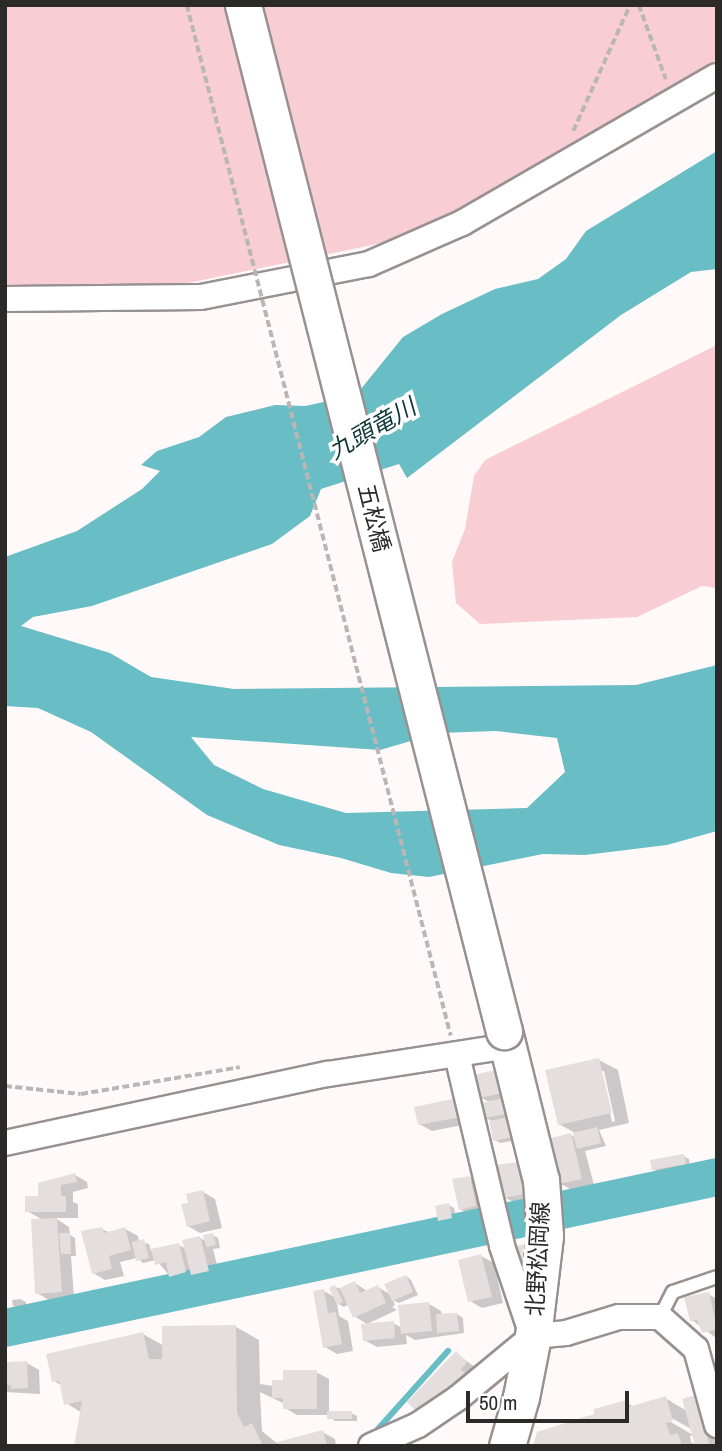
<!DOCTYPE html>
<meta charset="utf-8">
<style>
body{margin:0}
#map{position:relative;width:722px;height:1451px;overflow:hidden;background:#fff9fa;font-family:"Archivo Narrow","Noto Sans JP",sans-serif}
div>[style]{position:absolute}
.green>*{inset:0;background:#f8cdd4}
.water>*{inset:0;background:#69bdc4}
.shadow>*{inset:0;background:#0003}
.stream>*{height:6px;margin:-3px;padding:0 3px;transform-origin:3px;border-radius:3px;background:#69bdc4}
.river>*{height:38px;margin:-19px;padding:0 19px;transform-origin:19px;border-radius:19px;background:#69bdc4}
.building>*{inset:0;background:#e5dedf}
.path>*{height:3.5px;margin-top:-1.75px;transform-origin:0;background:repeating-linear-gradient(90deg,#bbb6b6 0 7px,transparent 0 10.5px)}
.roads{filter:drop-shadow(2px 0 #989192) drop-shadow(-2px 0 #989192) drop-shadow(0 2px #989192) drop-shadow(0 -2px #989192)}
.lane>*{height:12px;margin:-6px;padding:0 6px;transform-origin:6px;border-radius:6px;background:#fff}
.street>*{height:24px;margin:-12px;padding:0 12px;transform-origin:12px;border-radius:12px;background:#fff}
.secondary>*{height:35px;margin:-17.5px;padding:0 17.5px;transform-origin:17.5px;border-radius:17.5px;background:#fff}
.path-bridge>*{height:3.5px;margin-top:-1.75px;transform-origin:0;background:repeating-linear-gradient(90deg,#bbb6b6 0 7px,transparent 0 10.5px)}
.bridges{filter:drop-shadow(2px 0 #989192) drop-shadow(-2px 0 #989192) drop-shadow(0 2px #989192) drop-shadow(0 -2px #989192)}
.secondary-bridge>*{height:35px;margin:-17.5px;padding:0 17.5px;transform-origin:17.5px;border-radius:17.5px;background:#fff}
span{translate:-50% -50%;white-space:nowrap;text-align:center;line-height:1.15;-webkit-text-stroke:7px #fff;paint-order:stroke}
.street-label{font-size:23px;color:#2c2929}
.water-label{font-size:24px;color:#0c3639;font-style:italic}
.frame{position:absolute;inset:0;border:7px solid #2c2929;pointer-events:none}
.scale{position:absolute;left:466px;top:1391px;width:163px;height:32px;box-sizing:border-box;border:4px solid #2c2929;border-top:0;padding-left:9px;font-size:21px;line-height:24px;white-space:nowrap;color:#2c2929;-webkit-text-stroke:5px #fff;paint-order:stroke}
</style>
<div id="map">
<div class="green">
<div style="clip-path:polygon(5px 5px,717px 5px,717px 59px,445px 230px,188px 283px,5px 293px)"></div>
<div style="clip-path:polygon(717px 345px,717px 588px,702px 586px,637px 617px,480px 624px,456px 603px,452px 562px,465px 529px,474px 476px,485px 460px)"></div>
</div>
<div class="water">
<div style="clip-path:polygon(evenodd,717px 151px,717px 269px,691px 272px,621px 315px,407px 478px,399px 464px,321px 489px,310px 516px,272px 544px,92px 606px,33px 617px,21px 626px,110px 653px,151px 677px,234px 689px,636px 685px,717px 665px,717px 831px,667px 845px,585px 855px,543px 854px,429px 877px,391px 873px,341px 858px,279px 845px,207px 815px,91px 732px,38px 708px,5px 706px,5px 557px,77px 531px,142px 489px,160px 471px,141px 465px,157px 451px,199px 437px,226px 417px,275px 405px,305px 406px,356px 395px,403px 337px,442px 314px,495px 289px,538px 279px,566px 259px,586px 231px,717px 151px,496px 731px,557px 738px,565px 772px,527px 808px,346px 813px,263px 789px,214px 765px,191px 737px,380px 750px,438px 733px,496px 731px)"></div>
</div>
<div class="shadow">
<div style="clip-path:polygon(evenodd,599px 1060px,618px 1070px,629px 1123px,599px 1130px,606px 1146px,585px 1151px,594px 1185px,572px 1190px,559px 1183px,571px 1135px,576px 1138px,575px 1133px,559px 1124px,599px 1060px,601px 1071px,604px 1071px,615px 1121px,612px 1122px,601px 1071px)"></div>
<div style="clip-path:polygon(511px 1078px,523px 1139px,500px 1143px,495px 1140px,491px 1120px,482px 1118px,491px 1103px,480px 1097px)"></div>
<div style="clip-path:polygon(457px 1100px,473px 1123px,432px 1131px,419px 1124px)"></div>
<div style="clip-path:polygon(683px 1156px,689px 1159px,690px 1167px,659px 1172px,653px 1169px)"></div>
<div style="clip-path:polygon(516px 1163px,529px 1170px,542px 1199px,517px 1204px,504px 1197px)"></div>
<div style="clip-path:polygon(75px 1175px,87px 1182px,88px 1188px,73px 1192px,73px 1202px,78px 1204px,78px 1218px,55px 1218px,69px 1227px,70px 1235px,75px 1238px,76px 1256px,71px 1256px,74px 1298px,49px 1300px,37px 1293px,43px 1220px,27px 1211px,40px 1197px)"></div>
<div style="clip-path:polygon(470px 1178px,482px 1185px,488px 1213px,472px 1216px,460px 1209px)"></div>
<div style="clip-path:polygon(203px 1192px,215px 1199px,222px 1228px,200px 1233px,188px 1226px,190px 1204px)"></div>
<div style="clip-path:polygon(449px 1205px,454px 1208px,457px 1221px,445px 1223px,440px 1220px)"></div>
<div style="clip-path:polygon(102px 1229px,110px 1233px,125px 1229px,138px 1236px,139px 1242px,149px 1244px,151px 1251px,179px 1245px,186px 1249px,200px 1238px,206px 1241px,212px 1235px,218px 1238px,220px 1248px,213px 1249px,220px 1277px,183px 1283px,170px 1276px,156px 1260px,143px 1263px,137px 1258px,120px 1262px,124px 1276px,105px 1280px,93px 1273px)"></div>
<div style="clip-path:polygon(481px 1256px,494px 1263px,503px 1303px,482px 1308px,470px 1301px)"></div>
<div style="clip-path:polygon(406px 1276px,411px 1280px,418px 1295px,399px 1303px,393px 1300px,395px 1305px,392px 1307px,397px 1310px,367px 1324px,354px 1316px,349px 1304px,344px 1307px,337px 1303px,339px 1316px,348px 1321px,353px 1351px,337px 1354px,325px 1347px,324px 1291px,336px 1298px,335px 1287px,341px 1289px,355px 1283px,367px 1291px,378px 1287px,391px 1295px)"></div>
<div style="clip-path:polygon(708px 1294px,717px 1299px,716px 1338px,692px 1320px)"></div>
<div style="clip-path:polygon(20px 1299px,26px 1302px,26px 1308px,13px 1306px,12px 1300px)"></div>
<div style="clip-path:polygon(429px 1304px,441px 1311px,442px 1315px,457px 1314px,463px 1318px,464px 1333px,415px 1340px,406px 1335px,407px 1344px,377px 1347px,364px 1340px,393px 1323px,402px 1328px)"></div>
<div style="clip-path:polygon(236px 1327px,259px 1340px,260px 1384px,273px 1386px,316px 1372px,329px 1379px,329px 1413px,351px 1413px,357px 1416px,357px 1421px,335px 1421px,329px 1415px,297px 1415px,285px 1408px,285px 1404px,260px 1392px,262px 1431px,278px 1444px,322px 1432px,335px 1439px,336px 1446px,75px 1446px,82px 1413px,66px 1403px,61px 1385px,54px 1381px,143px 1334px,164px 1346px)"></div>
<div style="clip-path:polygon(457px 1354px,479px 1370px,419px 1412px)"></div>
<div style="clip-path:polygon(27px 1363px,39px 1370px,40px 1394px,5px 1392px,5px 1364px)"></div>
<div style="clip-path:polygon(evenodd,696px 1397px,717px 1409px,717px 1446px,534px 1446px,626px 1402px,634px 1407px,665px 1398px,687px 1411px,696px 1397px,666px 1415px,693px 1430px,693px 1435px,664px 1418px,666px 1415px,696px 1397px,694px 1435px,696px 1445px,691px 1442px,690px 1436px,694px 1435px)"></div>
</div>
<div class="stream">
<div style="left:378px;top:1429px;width:105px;rotate:-48.1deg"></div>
</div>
<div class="river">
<div style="left:5px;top:1328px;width:728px;rotate:-11.97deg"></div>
</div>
<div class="building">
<div style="clip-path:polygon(599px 1058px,612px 1113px,558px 1125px,545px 1070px)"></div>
<div style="clip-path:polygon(499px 1069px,503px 1093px,479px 1098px,474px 1075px)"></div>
<div style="clip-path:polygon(508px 1097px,511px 1113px,480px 1119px,477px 1104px)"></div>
<div style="clip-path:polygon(457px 1098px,461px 1117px,418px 1125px,414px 1107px)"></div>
<div style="clip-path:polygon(514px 1116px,518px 1136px,493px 1141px,489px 1121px)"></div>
<div style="clip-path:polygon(597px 1127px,601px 1143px,577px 1149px,573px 1133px)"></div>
<div style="clip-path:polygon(571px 1133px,582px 1179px,558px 1184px,547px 1139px)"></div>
<div style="clip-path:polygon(684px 1154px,686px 1164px,652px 1170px,650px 1160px)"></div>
<div style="clip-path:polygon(517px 1162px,518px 1169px,526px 1168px,531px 1193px,503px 1198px,496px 1165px)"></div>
<div style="clip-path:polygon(75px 1173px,77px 1182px,61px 1185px,61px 1196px,66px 1196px,66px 1212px,25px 1212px,25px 1196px,38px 1196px,38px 1183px)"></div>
<div style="clip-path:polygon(470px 1176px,476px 1206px,459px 1210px,452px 1179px)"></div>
<div style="clip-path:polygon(203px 1190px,210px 1221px,187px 1227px,181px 1204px,188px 1203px,186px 1194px)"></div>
<div style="clip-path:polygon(449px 1203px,452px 1218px,438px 1221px,435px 1206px)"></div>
<div style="clip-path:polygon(57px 1218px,62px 1292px,35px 1294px,31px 1219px)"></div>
<div style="clip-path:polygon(102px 1227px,104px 1233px,125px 1227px,131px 1250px,109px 1256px,112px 1269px,92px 1274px,81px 1231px)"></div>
<div style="clip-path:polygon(59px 1233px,70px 1233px,71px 1254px,61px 1254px)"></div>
<div style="clip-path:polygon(213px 1233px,216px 1245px,206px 1247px,203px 1235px)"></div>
<div style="clip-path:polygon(200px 1236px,209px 1271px,191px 1275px,182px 1240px)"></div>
<div style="clip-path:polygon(144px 1239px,149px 1258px,136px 1261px,132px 1242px)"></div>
<div style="clip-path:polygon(179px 1243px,186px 1272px,169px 1277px,166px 1262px,155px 1265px,151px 1249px)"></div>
<div style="clip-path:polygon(530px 1243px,532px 1272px,518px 1275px,512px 1247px)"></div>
<div style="clip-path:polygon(481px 1254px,492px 1297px,468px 1302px,458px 1260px)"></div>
<div style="clip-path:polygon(406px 1275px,413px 1292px,392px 1301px,384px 1284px)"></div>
<div style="clip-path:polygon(355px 1281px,360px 1293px,378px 1285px,386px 1303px,353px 1318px,340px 1288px)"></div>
<div style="clip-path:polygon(335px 1285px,343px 1302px,337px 1305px,329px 1288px)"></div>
<div style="clip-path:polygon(324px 1289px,328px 1313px,336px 1312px,342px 1344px,323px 1348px,313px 1291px)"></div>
<div style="clip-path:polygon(709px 1292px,717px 1329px,702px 1333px,697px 1320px,690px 1321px,684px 1297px)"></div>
<div style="clip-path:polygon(429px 1302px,432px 1331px,401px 1334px,398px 1305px)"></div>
<div style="clip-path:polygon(457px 1313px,459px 1331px,437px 1333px,436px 1314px)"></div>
<div style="clip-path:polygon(394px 1321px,395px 1338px,363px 1341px,361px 1324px)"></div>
<div style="clip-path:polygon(236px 1325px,237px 1413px,244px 1427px,252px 1423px,263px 1446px,74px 1446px,82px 1401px,64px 1405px,59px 1381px,52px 1382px,46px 1354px,143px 1332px,149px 1359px,162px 1359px,162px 1326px)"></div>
<div style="clip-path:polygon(456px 1351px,467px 1362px,461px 1369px,467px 1375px,448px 1395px,445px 1392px,434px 1402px,431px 1400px,418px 1413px,407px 1402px)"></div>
<div style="clip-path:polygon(27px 1361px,28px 1388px,11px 1389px,11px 1385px,5px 1385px,5px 1362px)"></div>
<div style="clip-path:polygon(283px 1370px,317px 1370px,317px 1409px,283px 1409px,283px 1398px,272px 1398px,272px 1380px,283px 1380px)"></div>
<div style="clip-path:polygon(696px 1395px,710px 1446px,695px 1446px,682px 1399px)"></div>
<div style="clip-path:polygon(666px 1396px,673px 1421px,666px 1423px,670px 1435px,678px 1433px,682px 1446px,533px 1446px,537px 1432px,594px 1414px,594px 1409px,626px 1400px,628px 1407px)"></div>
<div style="clip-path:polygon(327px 1411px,352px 1411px,352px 1419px,327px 1419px)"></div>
<div style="clip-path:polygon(323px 1430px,327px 1446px,277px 1446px,277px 1442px)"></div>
</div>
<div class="path">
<div style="left:639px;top:5px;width:79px;rotate:70deg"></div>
<div style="left:573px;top:131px;width:138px;rotate:-65.7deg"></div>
<div style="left:5px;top:1086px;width:76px;rotate:6deg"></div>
<div style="left:81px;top:1094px;width:161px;rotate:-9.6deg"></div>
</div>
<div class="roads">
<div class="lane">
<div style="left:660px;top:1317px;width:28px;rotate:-63deg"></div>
<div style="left:673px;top:1292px;width:46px;rotate:-18.8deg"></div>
</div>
<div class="street">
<div style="left:5px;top:299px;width:196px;rotate:-0.6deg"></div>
<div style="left:201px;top:297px;width:171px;rotate:-11.1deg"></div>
<div style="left:369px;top:264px;width:102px;rotate:-23.8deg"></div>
<div style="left:462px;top:223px;width:294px;rotate:-30deg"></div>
<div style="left:457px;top:1055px;width:196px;rotate:76.7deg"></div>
<div style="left:502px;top:1246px;width:88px;rotate:71.4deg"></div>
<div style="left:5px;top:1143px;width:330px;rotate:-12.1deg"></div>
<div style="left:328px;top:1074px;width:183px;rotate:-8.8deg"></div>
<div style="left:371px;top:1446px;width:51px;rotate:-24.1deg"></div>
<div style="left:418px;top:1425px;width:48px;rotate:-34deg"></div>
<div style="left:458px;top:1398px;width:97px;rotate:-39.6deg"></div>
<div style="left:533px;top:1336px;width:33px;rotate:-5deg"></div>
<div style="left:566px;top:1333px;width:55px;rotate:-16.8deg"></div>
<div style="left:619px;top:1317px;width:41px"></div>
<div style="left:660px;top:1317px;width:48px;rotate:41.6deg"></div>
<div style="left:696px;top:1349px;width:79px;rotate:74.6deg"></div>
</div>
<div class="secondary">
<div style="left:504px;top:1031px;width:154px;rotate:76.1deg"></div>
<div style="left:541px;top:1180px;width:56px;rotate:85.9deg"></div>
<div style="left:545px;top:1236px;width:101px;rotate:96.8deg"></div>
<div style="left:533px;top:1336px;width:62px;rotate:101.1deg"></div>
<div style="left:521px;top:1397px;width:51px;rotate:105.9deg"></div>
</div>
</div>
<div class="path-bridge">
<div style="left:187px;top:5px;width:1064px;rotate:75.64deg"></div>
</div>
<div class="bridges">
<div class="secondary-bridge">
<div style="left:243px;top:5px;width:1059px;rotate:75.73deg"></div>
</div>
</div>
<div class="street-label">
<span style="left:374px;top:518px;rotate:76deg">五松橋</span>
<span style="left:538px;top:1259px;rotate:-87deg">北野松岡線</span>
</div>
<div class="water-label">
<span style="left:372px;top:429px;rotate:-30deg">九頭竜川</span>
</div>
<div class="frame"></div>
<div class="scale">50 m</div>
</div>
